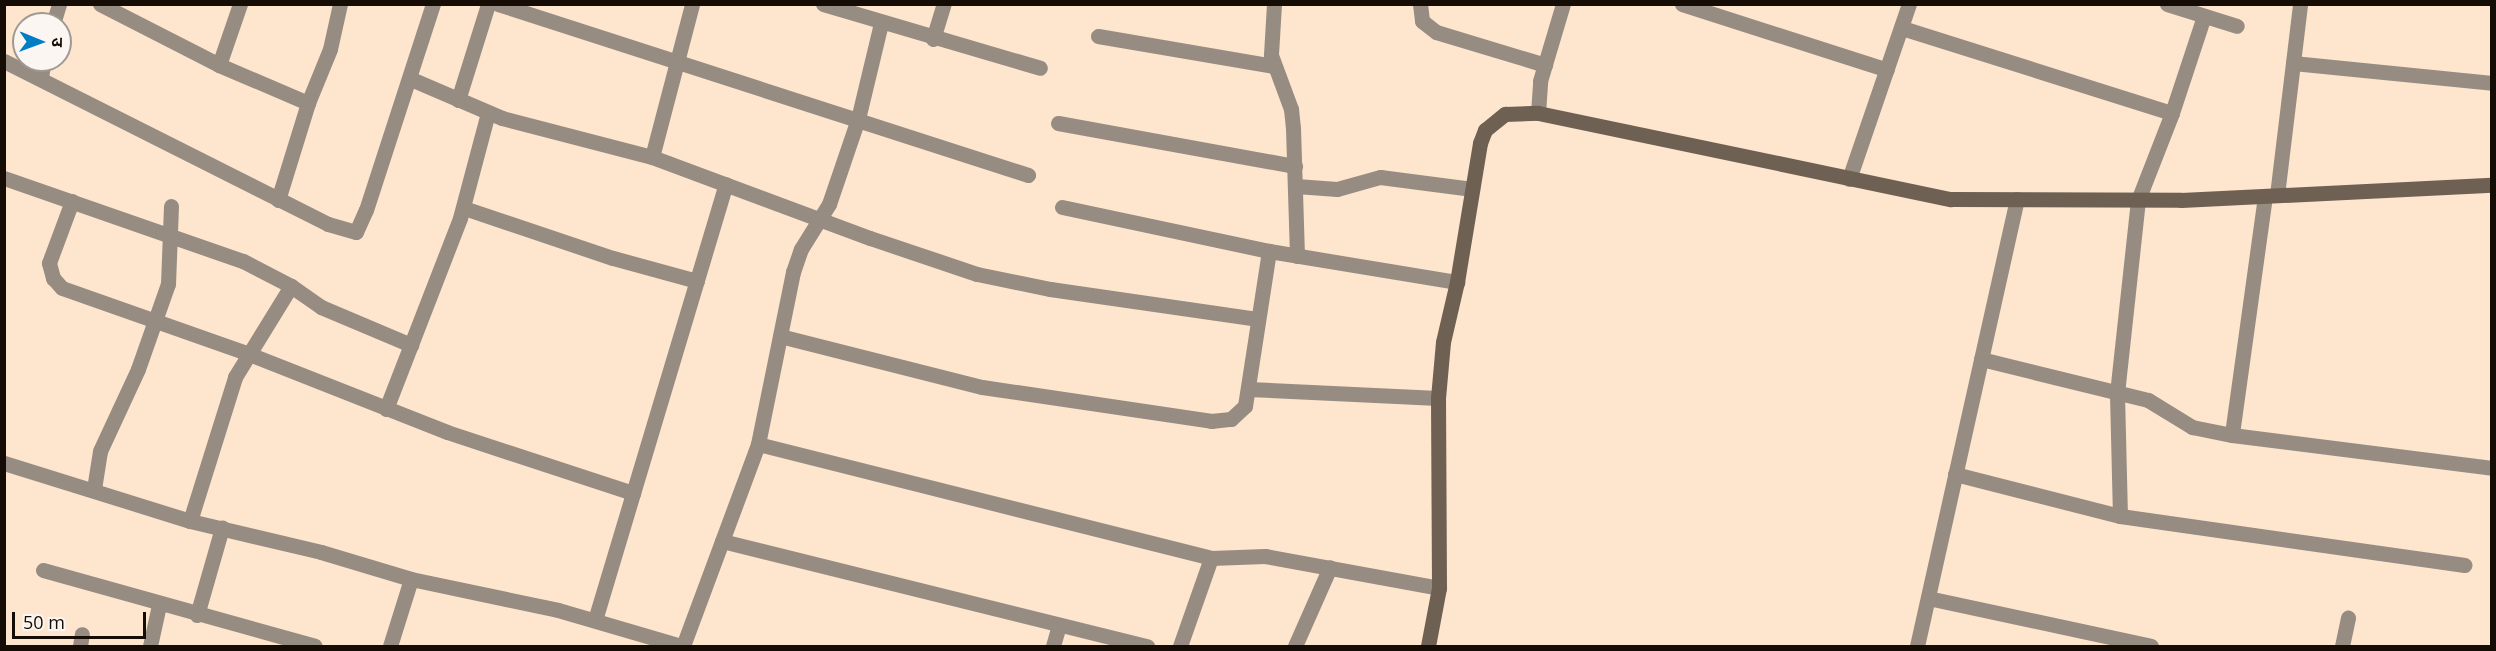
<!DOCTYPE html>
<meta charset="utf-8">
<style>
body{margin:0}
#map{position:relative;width:2496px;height:651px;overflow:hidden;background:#fee5cd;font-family:"Open Sans","Noto Sans Devanagari",sans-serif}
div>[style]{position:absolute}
.street>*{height:15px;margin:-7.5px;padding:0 7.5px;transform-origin:7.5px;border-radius:7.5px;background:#968c82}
.secondary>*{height:15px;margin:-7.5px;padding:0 7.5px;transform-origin:7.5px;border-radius:7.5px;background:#6e6052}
span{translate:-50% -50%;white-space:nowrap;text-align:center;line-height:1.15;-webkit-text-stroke:6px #fbf6f1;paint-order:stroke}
.frame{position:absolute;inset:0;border:6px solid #150c05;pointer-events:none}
.north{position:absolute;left:12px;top:12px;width:60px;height:60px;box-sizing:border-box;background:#fbf6f1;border:2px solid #9f9893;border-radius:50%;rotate:91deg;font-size:16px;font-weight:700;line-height:24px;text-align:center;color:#150c05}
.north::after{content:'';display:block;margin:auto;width:21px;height:27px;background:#017dc6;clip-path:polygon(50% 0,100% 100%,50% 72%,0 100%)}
.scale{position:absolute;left:12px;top:612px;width:134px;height:27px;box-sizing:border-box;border:3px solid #150c05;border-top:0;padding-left:8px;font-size:18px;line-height:21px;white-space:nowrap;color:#150c05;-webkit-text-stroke:4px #fbf6f1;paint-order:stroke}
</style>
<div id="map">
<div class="street">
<div style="left:100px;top:4px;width:134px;rotate:27.1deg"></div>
<div style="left:219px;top:65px;width:97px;rotate:23.1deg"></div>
<div style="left:498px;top:4px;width:557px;rotate:17.88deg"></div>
<div style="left:823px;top:4px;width:226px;rotate:16.4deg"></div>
<div style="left:1274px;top:4px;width:51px;rotate:93.4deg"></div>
<div style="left:1271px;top:55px;width:58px;rotate:69.7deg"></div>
<div style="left:1291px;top:109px;width:19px;rotate:84deg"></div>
<div style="left:1293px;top:128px;width:128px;rotate:88.2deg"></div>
<div style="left:1420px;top:4px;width:17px;rotate:83deg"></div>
<div style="left:1422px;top:21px;width:18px;rotate:38deg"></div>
<div style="left:1436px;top:32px;width:114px;rotate:16.8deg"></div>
<div style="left:1682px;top:4px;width:215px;rotate:17.8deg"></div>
<div style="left:2167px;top:4px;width:73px;rotate:17.4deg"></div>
<div style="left:2204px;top:16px;width:102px;rotate:108.3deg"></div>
<div style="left:2172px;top:113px;width:93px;rotate:111.3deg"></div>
<div style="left:2138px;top:200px;width:195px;rotate:96.2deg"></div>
<div style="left:2117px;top:394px;width:122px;rotate:88.6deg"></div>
<div style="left:2120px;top:516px;width:348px;rotate:8.1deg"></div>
<div style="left:53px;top:24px;width:21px;rotate:-73deg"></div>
<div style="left:1902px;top:28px;width:283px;rotate:17.5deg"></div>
<div style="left:1098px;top:36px;width:178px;rotate:9.7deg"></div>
<div style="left:933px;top:39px;width:37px;rotate:-73deg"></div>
<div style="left:4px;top:61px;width:363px;rotate:26.7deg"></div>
<div style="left:328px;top:224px;width:29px;rotate:16deg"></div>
<div style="left:356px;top:232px;width:24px;rotate:-66deg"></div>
<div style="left:366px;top:210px;width:217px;rotate:-72deg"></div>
<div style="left:2293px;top:63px;width:200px;rotate:5.7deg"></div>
<div style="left:219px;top:65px;width:65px;rotate:-71deg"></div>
<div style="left:41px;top:77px;width:17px;rotate:-80deg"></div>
<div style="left:411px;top:79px;width:99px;rotate:23.2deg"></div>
<div style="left:502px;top:118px;width:155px;rotate:14.6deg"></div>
<div style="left:652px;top:157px;width:233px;rotate:20.4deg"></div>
<div style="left:870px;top:238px;width:113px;rotate:18.6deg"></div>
<div style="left:977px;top:274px;width:75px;rotate:11.6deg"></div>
<div style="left:1050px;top:289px;width:209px;rotate:8.2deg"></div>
<div style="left:458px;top:100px;width:101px;rotate:-72.6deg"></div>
<div style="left:1538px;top:113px;width:32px;rotate:-86deg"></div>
<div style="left:1540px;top:81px;width:80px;rotate:-73.4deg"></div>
<div style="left:1058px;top:123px;width:241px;rotate:10.3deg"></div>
<div style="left:652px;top:157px;width:158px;rotate:-75.3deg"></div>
<div style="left:4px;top:178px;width:253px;rotate:19.2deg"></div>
<div style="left:243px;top:261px;width:54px;rotate:27.5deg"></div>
<div style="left:291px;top:286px;width:37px;rotate:35deg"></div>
<div style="left:321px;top:307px;width:98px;rotate:22.9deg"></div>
<div style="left:1849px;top:179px;width:185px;rotate:-71.1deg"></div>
<div style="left:1296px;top:186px;width:41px;rotate:4.2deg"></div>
<div style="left:1337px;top:189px;width:45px;rotate:-15.6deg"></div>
<div style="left:1380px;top:177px;width:93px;rotate:7.4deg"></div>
<div style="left:2277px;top:195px;width:192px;rotate:-83.1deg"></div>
<div style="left:2265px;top:196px;width:241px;rotate:97.9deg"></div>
<div style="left:2232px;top:435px;width:262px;rotate:7.2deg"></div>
<div style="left:278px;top:200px;width:102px;rotate:-72.8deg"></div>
<div style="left:308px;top:103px;width:58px;rotate:-67.8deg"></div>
<div style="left:330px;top:49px;width:46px;rotate:-77.5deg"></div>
<div style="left:72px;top:201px;width:66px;rotate:110.4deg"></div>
<div style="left:49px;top:263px;width:16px;rotate:75deg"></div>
<div style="left:53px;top:278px;width:13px;rotate:48deg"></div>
<div style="left:62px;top:288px;width:198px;rotate:19.4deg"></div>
<div style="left:249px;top:354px;width:213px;rotate:21.5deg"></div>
<div style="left:447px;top:432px;width:196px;rotate:18.2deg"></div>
<div style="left:1062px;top:207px;width:212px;rotate:12deg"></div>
<div style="left:1269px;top:251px;width:191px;rotate:9.4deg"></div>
<div style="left:464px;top:208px;width:157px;rotate:18.6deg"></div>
<div style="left:613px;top:258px;width:87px;rotate:15.3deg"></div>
<div style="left:780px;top:336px;width:208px;rotate:14.2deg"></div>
<div style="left:982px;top:387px;width:232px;rotate:8.4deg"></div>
<div style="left:1211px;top:421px;width:20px;rotate:-6deg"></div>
<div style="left:1231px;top:419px;width:19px;rotate:-43deg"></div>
<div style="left:1245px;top:406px;width:157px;rotate:-81.2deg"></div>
<div style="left:1981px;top:359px;width:172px;rotate:13.8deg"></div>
<div style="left:2148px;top:400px;width:52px;rotate:31.5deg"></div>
<div style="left:2192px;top:427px;width:41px;rotate:11.3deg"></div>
<div style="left:1248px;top:389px;width:190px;rotate:2.7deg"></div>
<div style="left:386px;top:409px;width:205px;rotate:-68.8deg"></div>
<div style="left:460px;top:218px;width:109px;rotate:-75.1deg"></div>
<div style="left:758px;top:444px;width:176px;rotate:-78.5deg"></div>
<div style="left:793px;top:272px;width:24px;rotate:-71deg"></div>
<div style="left:801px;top:249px;width:53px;rotate:-58.1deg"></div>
<div style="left:829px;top:204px;width:90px;rotate:-71.2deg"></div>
<div style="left:858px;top:119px;width:99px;rotate:-76.5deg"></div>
<div style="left:4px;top:463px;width:195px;rotate:17.3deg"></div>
<div style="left:190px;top:521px;width:135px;rotate:13.3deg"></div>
<div style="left:321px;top:552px;width:94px;rotate:16.7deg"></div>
<div style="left:411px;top:579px;width:150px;rotate:11.9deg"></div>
<div style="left:558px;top:610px;width:128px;rotate:16.3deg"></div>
<div style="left:1955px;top:474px;width:170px;rotate:14.3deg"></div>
<div style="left:94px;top:489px;width:38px;rotate:-81deg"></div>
<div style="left:100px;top:451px;width:90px;rotate:-65.1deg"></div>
<div style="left:138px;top:369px;width:90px;rotate:-70.6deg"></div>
<div style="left:168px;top:284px;width:78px;rotate:-87.8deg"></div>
<div style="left:190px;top:521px;width:151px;rotate:-72.6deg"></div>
<div style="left:235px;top:377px;width:107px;rotate:-58.4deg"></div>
<div style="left:722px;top:541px;width:438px;rotate:13.9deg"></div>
<div style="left:43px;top:570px;width:282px;rotate:15.6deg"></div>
<div style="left:1928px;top:598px;width:228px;rotate:12.1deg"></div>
<div style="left:197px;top:615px;width:91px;rotate:-74deg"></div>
<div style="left:595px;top:620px;width:455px;rotate:-73.3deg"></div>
<div style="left:80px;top:646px;width:12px;rotate:-81deg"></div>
<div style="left:150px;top:646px;width:42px;rotate:-77.6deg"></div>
<div style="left:390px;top:646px;width:70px;rotate:-72.6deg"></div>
<div style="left:683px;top:646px;width:215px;rotate:-69.6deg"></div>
<div style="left:758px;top:444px;width:467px;rotate:14.1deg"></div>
<div style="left:1211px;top:558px;width:54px;rotate:-2.1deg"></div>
<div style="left:1265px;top:556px;width:177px;rotate:10.4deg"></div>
<div style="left:1053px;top:646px;width:22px;rotate:-74deg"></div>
<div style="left:1180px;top:646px;width:93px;rotate:-70.6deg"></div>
<div style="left:1295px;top:646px;width:86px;rotate:-66.1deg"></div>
<div style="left:1917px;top:646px;width:458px;rotate:-77.4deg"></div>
<div style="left:2342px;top:646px;width:29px;rotate:-78deg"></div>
</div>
<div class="secondary">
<div style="left:1428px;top:646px;width:59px;rotate:-79.3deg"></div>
<div style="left:1439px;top:588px;width:190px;rotate:-90.3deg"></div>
<div style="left:1438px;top:398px;width:56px;rotate:-84.9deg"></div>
<div style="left:1443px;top:342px;width:62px;rotate:-76.9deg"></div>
<div style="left:1457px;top:282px;width:141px;rotate:-80.6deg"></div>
<div style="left:1480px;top:143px;width:14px;rotate:-69deg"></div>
<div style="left:1485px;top:130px;width:26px;rotate:-39deg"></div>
<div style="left:1505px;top:114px;width:33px;rotate:-2deg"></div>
<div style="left:1538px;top:113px;width:422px;rotate:11.8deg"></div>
<div style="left:1951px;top:199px;width:230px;rotate:0.2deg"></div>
<div style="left:2181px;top:200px;width:311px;rotate:-2.8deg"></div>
</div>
<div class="frame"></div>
<div class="north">उ</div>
<div class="scale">50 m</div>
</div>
